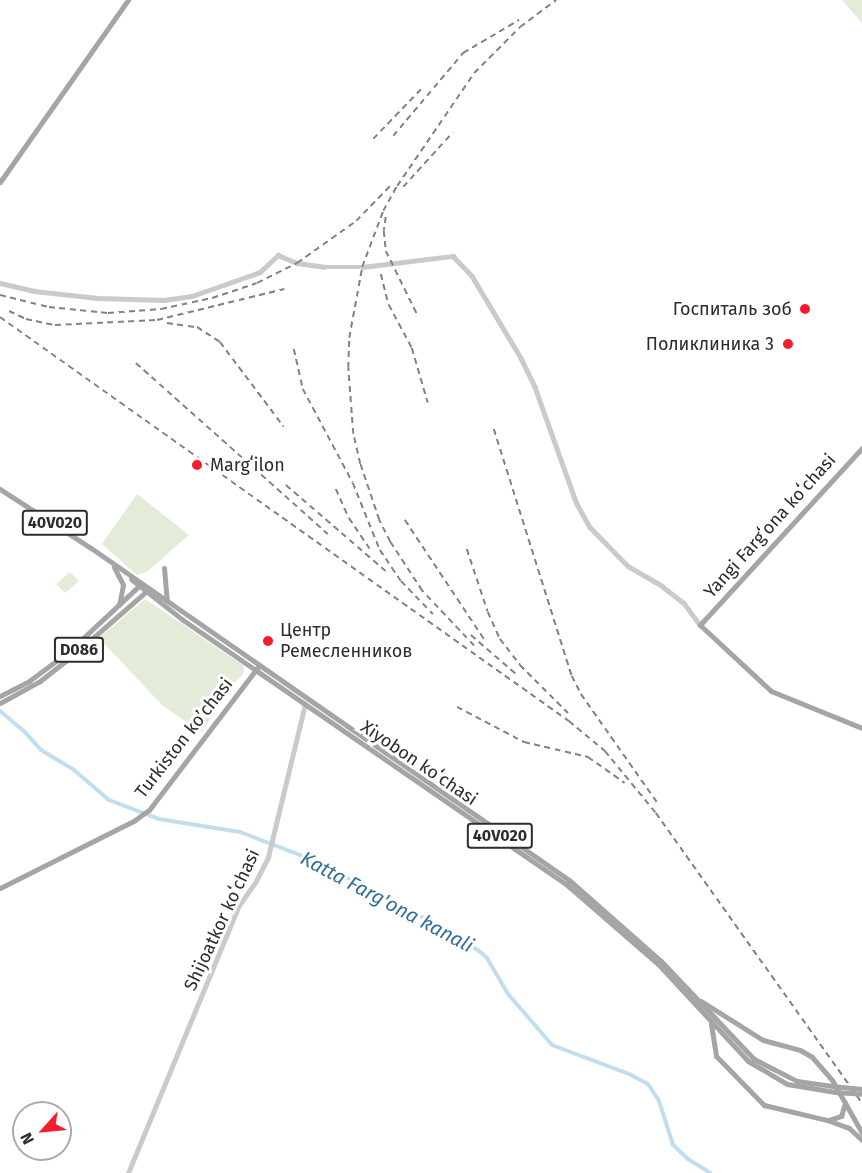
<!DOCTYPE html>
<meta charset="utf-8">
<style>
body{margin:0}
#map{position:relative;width:862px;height:1173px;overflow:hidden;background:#fff;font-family:"Fira Sans",sans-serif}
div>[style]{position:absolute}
.green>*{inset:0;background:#e3ecd8}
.canal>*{height:4px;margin:-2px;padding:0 2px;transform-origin:2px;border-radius:2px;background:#c2ddee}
.minor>*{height:4.5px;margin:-2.25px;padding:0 2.25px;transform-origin:2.25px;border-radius:2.25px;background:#cacaca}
.major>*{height:5px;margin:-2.5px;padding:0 2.5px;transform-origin:2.5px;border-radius:2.5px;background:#a5a5a5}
.rail>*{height:1.5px;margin-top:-0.75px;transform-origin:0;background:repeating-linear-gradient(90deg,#828282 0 6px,transparent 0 10.5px)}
.major-bridge>*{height:5px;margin:-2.5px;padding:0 2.5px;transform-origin:2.5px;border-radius:2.5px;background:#a5a5a5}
.dots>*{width:16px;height:16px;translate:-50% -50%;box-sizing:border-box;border:3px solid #fff;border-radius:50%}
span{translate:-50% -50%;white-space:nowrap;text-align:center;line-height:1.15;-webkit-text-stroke:6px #fff;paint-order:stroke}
.shield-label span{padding:2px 4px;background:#fff;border:2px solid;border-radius:4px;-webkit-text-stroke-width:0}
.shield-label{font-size:16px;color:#2d2d2d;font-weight:700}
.poi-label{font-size:18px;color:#2d2d2d}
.right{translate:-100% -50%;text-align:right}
.left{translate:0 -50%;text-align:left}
.street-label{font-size:18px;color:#2d2d2d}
.water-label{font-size:20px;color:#346f96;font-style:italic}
.north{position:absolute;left:12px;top:1101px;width:60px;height:60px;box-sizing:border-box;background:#fff;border:2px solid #ababab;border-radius:50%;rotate:243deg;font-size:16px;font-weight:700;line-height:24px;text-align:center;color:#2d2d2d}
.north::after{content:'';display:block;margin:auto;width:21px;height:27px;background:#f51d2b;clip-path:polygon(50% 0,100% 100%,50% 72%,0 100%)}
</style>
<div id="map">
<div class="green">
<div style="clip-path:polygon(842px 0,862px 0,862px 23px)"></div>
<div style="clip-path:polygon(137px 494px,189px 535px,148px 571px,137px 575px,102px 544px)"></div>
<div style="clip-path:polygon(70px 572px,79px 581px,65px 593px,56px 584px)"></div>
<div style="clip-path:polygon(145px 599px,244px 666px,243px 674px,229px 688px,202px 732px,163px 706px,99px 638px)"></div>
</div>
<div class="canal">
<div style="left:0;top:711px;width:31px;rotate:40deg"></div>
<div style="left:24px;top:731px;width:25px;rotate:48deg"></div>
<div style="left:41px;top:750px;width:39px;rotate:31deg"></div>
<div style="left:74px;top:770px;width:46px;rotate:40.6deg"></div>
<div style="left:109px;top:800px;width:53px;rotate:20.8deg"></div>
<div style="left:159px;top:819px;width:82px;rotate:9.1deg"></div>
<div style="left:240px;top:832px;width:78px;rotate:21deg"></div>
<div style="left:313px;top:860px;width:125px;rotate:27.6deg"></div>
<div style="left:424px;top:918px;width:63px;rotate:30.7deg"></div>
<div style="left:478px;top:950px;width:12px;rotate:42deg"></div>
<div style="left:487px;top:958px;width:42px;rotate:59.7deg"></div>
<div style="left:508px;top:994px;width:67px;rotate:49.2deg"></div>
<div style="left:552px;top:1045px;width:82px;rotate:20.6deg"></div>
<div style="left:629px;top:1074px;width:21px;rotate:28deg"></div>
<div style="left:648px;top:1084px;width:20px;rotate:57deg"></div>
<div style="left:659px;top:1101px;width:46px;rotate:72.3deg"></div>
<div style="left:673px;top:1145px;width:21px;rotate:43deg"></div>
<div style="left:688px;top:1159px;width:26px;rotate:32deg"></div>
</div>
<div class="minor">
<div style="left:0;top:283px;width:35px;rotate:13deg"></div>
<div style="left:34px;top:291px;width:64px;rotate:6.2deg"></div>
<div style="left:98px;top:298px;width:66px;rotate:1.7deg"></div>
<div style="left:164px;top:300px;width:28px;rotate:-8deg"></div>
<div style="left:192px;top:296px;width:72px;rotate:-19.4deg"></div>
<div style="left:260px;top:272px;width:25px;rotate:-43deg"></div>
<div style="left:278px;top:255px;width:21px;rotate:23deg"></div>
<div style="left:297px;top:263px;width:27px;rotate:8deg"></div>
<div style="left:324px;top:267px;width:38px"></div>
<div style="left:362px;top:267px;width:92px;rotate:-6.9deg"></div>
<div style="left:453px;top:256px;width:28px;rotate:46deg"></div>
<div style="left:472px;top:276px;width:96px;rotate:59.1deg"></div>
<div style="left:521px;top:358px;width:32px;rotate:64deg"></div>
<div style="left:535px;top:387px;width:124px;rotate:70.3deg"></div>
<div style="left:577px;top:504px;width:26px;rotate:61deg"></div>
<div style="left:590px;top:527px;width:54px;rotate:45.7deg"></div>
<div style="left:628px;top:566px;width:39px;rotate:30deg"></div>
<div style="left:662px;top:586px;width:28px;rotate:38deg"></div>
<div style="left:684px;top:603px;width:27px;rotate:54deg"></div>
<div style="left:128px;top:1173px;width:288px;rotate:-67.5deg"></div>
<div style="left:238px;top:907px;width:29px;rotate:-55deg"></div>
<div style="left:255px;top:883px;width:29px;rotate:-63deg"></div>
<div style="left:268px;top:857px;width:157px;rotate:-76.4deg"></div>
</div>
<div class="major">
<div style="left:0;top:182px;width:223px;rotate:-54.9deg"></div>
<div style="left:862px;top:448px;width:240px;rotate:132.5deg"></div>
<div style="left:700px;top:625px;width:97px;rotate:42.9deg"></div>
<div style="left:771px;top:691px;width:98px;rotate:22.1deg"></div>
<div style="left:0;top:489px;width:108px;rotate:33deg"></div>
<div style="left:91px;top:548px;width:582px;rotate:34.78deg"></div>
<div style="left:569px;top:880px;width:123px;rotate:41.4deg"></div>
<div style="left:661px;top:961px;width:135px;rotate:46.5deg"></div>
<div style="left:754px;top:1059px;width:48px;rotate:27.1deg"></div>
<div style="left:797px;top:1081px;width:35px;rotate:8deg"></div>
<div style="left:114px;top:567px;width:20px;rotate:63deg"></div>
<div style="left:123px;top:585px;width:20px;rotate:101deg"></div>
<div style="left:164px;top:568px;width:33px;rotate:85deg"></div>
<div style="left:131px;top:579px;width:66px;rotate:38.3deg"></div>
<div style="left:183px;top:620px;width:465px;rotate:34.6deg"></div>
<div style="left:566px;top:884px;width:122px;rotate:41deg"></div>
<div style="left:658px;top:964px;width:132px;rotate:47.1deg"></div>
<div style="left:748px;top:1061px;width:45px;rotate:30.5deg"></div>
<div style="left:787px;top:1084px;width:49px;rotate:9.5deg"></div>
<div style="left:0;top:696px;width:33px;rotate:-27deg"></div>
<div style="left:29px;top:681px;width:47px;rotate:-36.4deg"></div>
<div style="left:67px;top:653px;width:101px;rotate:-43deg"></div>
<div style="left:0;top:703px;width:46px;rotate:-28.8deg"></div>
<div style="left:40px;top:681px;width:41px;rotate:-38deg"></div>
<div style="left:72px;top:656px;width:101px;rotate:-41deg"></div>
<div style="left:0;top:888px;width:151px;rotate:-26.7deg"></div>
<div style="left:135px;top:820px;width:17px;rotate:-36deg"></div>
<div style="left:149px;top:810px;width:180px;rotate:-52.7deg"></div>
<div style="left:701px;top:1001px;width:73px;rotate:32.2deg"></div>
<div style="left:763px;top:1040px;width:38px;rotate:15deg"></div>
<div style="left:800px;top:1050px;width:14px;rotate:30deg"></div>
<div style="left:812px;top:1057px;width:30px;rotate:49deg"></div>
<div style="left:832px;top:1080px;width:61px;rotate:60.5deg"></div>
<div style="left:711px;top:1024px;width:32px;rotate:81deg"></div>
<div style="left:716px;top:1056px;width:69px;rotate:45.6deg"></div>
<div style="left:764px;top:1105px;width:65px;rotate:13.4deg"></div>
<div style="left:827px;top:1120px;width:23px;rotate:20deg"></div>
<div style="left:849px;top:1128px;width:18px;rotate:43deg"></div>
<div style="left:829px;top:1120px;width:13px;rotate:-18deg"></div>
<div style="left:841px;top:1116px;width:14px;rotate:-73deg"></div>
</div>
<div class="rail">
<div style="left:393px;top:136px;width:109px;rotate:-49.9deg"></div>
<div style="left:463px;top:53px;width:65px;rotate:-30.5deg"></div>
<div style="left:373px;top:139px;width:72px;rotate:-46.1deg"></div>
<div style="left:403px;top:187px;width:74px;rotate:-47.7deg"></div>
<div style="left:386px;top:217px;width:14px;rotate:98deg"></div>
<div style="left:384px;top:231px;width:20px;rotate:84deg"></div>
<div style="left:386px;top:251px;width:72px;rotate:63.8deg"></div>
<div style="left:381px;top:274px;width:32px;rotate:76deg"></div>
<div style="left:389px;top:305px;width:49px;rotate:61.9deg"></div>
<div style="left:412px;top:348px;width:57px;rotate:73.8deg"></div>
<div style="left:0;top:295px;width:50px;rotate:13.8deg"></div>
<div style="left:49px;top:307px;width:59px;rotate:5.8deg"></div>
<div style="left:108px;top:313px;width:53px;rotate:-4.3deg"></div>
<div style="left:161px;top:309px;width:52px;rotate:-12.2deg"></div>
<div style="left:212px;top:298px;width:47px;rotate:-18.4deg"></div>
<div style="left:257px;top:283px;width:45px;rotate:-26.6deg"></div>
<div style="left:297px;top:263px;width:72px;rotate:-35.4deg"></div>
<div style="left:356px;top:221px;width:49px;rotate:-45.8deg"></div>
<div style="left:9px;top:311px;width:19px;rotate:25deg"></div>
<div style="left:26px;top:319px;width:30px;rotate:12deg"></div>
<div style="left:55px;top:325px;width:102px;rotate:-2.8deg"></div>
<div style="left:157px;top:320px;width:131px;rotate:-13.7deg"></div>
<div style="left:0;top:317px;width:698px;rotate:35.38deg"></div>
<div style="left:569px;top:721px;width:47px;rotate:39.8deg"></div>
<div style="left:605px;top:751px;width:80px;rotate:50.6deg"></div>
<div style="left:656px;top:813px;width:356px;rotate:54.6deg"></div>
<div style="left:167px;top:323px;width:30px;rotate:8deg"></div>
<div style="left:197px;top:327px;width:27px;rotate:33deg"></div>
<div style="left:220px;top:342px;width:106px;rotate:53deg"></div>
<div style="left:294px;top:349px;width:41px;rotate:77.3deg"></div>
<div style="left:303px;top:389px;width:106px;rotate:62deg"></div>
<div style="left:353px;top:483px;width:72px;rotate:68.1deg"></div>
<div style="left:380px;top:550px;width:37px;rotate:56deg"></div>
<div style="left:401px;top:581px;width:46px;rotate:45.9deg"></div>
<div style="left:136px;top:363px;width:257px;rotate:41.7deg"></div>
<div style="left:494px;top:429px;width:259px;rotate:72.5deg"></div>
<div style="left:572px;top:676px;width:20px;rotate:63deg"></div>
<div style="left:581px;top:694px;width:132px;rotate:54.9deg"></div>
<div style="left:286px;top:485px;width:136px;rotate:40.8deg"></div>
<div style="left:336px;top:489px;width:32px;rotate:66deg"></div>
<div style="left:349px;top:518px;width:37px;rotate:56deg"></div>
<div style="left:405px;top:520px;width:143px;rotate:56.4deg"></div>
<div style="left:467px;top:549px;width:66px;rotate:71.6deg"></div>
<div style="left:488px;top:612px;width:30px;rotate:66deg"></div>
<div style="left:500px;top:639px;width:33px;rotate:52deg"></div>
<div style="left:520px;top:665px;width:68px;rotate:45deg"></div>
<div style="left:471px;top:635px;width:60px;rotate:40.9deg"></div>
<div style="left:474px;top:646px;width:76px;rotate:-133.4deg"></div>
<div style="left:422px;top:591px;width:59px;rotate:-123.1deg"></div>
<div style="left:390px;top:542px;width:25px;rotate:-117deg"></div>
<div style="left:379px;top:520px;width:59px;rotate:-108.7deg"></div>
<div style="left:360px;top:464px;width:31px;rotate:-103deg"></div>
<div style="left:353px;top:434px;width:66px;rotate:-94.3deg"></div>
<div style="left:348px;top:368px;width:30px;rotate:-88deg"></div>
<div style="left:349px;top:338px;width:72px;rotate:-79.6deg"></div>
<div style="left:362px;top:267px;width:60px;rotate:-69.4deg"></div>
<div style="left:383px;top:211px;width:29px;rotate:-61deg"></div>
<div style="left:397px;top:186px;width:137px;rotate:-55.7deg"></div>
<div style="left:474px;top:73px;width:65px;rotate:-45deg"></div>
<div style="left:520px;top:27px;width:45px;rotate:-36.9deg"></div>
<div style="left:457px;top:707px;width:76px;rotate:27.6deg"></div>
<div style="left:524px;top:742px;width:66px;rotate:13.2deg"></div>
<div style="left:588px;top:757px;width:45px;rotate:35.1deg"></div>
</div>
<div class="major-bridge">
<div style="left:832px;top:1086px;width:30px;rotate:6deg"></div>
<div style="left:835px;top:1092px;width:27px;rotate:4deg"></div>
</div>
<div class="dots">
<div style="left:805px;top:309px;background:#f51d2b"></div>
<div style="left:788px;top:344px;background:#f51d2b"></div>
<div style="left:197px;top:465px;background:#f51d2b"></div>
<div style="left:268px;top:641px;background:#f51d2b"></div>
</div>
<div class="shield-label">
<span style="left:55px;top:523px">40V020</span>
<span style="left:79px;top:650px">D086</span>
<span style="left:500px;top:836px">40V020</span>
</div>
<div class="poi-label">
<span class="right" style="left:792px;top:309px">Госпиталь зоб</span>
<span class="right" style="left:774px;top:344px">Поликлиника 3</span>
<span class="left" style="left:210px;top:465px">Margʻilon</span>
<span class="left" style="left:280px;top:641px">Центр<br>Ремесленников</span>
</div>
<div class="street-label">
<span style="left:770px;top:526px;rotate:-48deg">Yangi Fargʻona koʻchasi</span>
<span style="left:184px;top:738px;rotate:-52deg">Turkiston ko’chasi</span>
<span style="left:419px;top:763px;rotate:34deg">Xiyobon koʻchasi</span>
<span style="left:222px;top:920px;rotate:-65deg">Shijoatkor koʻchasi</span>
</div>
<div class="water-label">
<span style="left:387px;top:902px;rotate:28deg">Katta Farg'ona kanali</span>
</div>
<div class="north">N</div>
</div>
